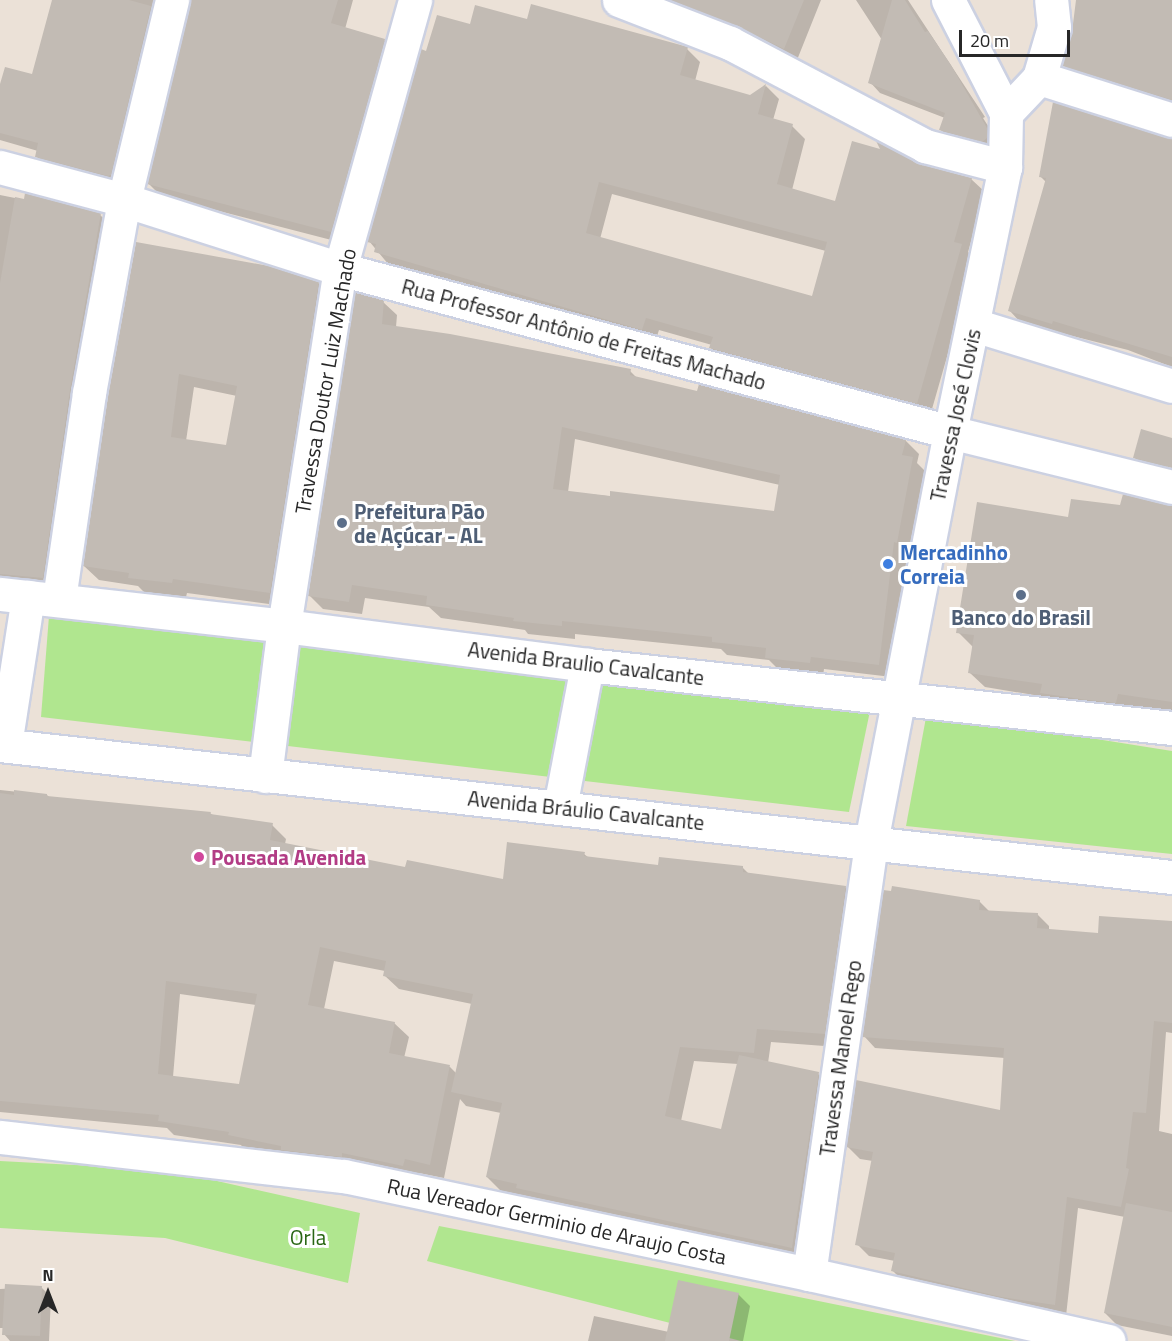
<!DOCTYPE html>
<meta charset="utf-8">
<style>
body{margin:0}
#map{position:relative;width:1172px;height:1341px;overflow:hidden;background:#ebe1d7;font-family:"Titillium Web",sans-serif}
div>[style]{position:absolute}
.green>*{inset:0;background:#b0e68f}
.shadow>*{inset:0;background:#0003}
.building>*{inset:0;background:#c2bbb4}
.roads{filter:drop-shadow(2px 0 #ccd1e2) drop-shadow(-2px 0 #ccd1e2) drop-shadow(0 2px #ccd1e2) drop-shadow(0 -2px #ccd1e2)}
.minor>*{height:33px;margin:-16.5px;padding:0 16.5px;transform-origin:16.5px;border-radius:16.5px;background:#fff}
.dots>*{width:16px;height:16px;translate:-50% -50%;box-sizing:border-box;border:3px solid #fff;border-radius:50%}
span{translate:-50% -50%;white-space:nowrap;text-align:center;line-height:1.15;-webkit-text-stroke:6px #fff;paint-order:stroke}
.street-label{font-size:21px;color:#272727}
.service-label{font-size:21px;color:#4e5e75;font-weight:700}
.left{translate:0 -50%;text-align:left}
.shop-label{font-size:21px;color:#366cbe;font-weight:700}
.hotel-label{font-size:21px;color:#b23c85;font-weight:700}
.park-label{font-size:21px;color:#296614}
.north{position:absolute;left:18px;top:1263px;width:60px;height:60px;-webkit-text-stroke:4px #fff;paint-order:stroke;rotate:0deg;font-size:16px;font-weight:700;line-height:24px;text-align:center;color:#272727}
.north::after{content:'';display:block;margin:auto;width:21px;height:27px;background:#272727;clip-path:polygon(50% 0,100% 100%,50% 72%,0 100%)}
.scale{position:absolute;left:959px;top:30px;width:111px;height:27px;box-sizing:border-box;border:3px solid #272727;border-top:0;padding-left:8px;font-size:18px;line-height:21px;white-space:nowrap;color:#272727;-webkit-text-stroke:4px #fff;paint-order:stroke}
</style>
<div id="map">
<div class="green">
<div style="clip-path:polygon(49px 616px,870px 711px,849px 812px,41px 717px)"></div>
<div style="clip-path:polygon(927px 712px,1172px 751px,1172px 854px,906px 826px)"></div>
<div style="clip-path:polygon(0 1161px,168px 1170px,360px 1213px,348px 1283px,165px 1238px,0 1228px)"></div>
<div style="clip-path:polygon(439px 1226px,657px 1268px,1015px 1341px,741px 1341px,427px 1261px)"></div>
</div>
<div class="shadow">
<div style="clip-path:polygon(54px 0,170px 0,123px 186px,49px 168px,36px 156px,38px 151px,0 140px,0 89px,33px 76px)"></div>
<div style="clip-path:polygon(192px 0,353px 0,345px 29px,384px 40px,396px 52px,343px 243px,161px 196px,149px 184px)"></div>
<div style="clip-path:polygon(651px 0,821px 0,797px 60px)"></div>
<div style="clip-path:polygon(856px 0,908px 0,985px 117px,983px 118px,997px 140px,996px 148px,951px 140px,941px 130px,945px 118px,880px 93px,870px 82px,882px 40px)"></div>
<div style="clip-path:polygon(evenodd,528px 21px,687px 49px,700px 62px,695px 81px,750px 96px,766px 86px,779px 99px,773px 120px,792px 126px,805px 139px,792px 190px,836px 202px,919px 165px,971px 179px,985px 192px,968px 252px,975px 259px,930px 416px,724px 361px,711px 348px,712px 345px,659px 330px,655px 342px,389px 265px,369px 241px,427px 53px,471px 26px,528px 21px,612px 194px,826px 251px,813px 297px,600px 239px,612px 194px)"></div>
<div style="clip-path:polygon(1172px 26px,1172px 106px,1073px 75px,1064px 65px)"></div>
<div style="clip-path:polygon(1172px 146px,1172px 367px,1128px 350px,1021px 323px,1010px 311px,1046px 182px,1040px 176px)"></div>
<div style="clip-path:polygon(0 195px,100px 215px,115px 229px,57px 591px,0 585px)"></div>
<div style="clip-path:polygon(evenodd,137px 243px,318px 283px,333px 298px,284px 606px,187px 593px,186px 597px,144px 592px,138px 586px,99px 580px,84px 566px,137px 243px,194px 387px,237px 396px,228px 446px,186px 441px,194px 387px)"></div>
<div style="clip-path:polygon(evenodd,383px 302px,397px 315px,396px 327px,630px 371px,638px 379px,906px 441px,919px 454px,917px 463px,925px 471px,910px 555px,907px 555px,892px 677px,824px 669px,823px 676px,780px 671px,769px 660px,727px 655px,721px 649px,575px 634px,575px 639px,528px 634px,525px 630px,441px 618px,429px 607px,365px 598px,362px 614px,323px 609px,309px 595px,383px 302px,575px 439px,780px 485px,776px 513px,568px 492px,575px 439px)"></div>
<div style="clip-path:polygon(1172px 443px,1166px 470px,1141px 464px,1135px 458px)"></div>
<div style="clip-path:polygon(1070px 518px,1172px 519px,1172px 714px,1057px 707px,1046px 697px,985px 687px,970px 673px,973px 647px,958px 632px)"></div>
<div style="clip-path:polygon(evenodd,0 790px,47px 795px,50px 798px,210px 813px,214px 816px,272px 825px,286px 839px,285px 844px,406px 869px,504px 881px,584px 854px,589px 858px,659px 867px,743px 868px,749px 874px,845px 887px,859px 902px,838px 1047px,771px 1042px,768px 1063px,818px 1074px,833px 1088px,806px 1262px,532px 1202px,527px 1197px,501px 1191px,487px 1177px,501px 1113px,466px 1106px,460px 1099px,444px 1178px,419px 1173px,417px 1179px,244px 1149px,241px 1145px,174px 1135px,167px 1128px,0 1112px,0 790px,334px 961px,385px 971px,384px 975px,399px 989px,472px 1004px,456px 1073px,450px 1067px,404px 1058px,409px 1037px,394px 1023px,324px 1009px,334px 961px,0 790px,180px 994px,256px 1005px,240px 1086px,173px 1077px,180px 994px,0 790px,694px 1061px,738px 1064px,722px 1130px,681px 1121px,694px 1061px)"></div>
<div style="clip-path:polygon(979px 901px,990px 912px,1037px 914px,1049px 926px,1049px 931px,1099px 934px,1172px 922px,1172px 1033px,1166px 1032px,1159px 1131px,1172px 1134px,1172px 1336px,1117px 1325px,1105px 1313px,1125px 1217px,1078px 1208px,1066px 1316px,905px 1283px,893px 1271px,895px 1261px,869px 1256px,857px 1244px,873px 1161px,860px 1159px,848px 1147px,1001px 1112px,1005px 1058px,875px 1048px,864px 1036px)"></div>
<div style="clip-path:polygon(41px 1287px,51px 1297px,49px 1341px,10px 1341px,4px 1334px,4px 1328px,0 1328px,0 1289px)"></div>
<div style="clip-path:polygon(738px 1294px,750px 1306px,743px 1341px,588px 1341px,594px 1316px,669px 1332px)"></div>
</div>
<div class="building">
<div style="clip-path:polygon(52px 0,129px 0,151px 6px,111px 175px,108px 176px,35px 157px,38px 143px,0 133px,0 84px,5px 67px,32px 74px)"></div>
<div style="clip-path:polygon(190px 0,338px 0,331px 23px,385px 39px,331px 232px,147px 184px)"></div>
<div style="clip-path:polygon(671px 0,804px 0,784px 49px,737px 26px)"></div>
<div style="clip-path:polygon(892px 0,905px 0,925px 32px,928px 31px,951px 65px,987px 128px,987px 138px,982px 142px,939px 130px,945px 113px,868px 83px)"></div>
<div style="clip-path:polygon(1076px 0,1172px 0,1172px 100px,1062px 66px,1072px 32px)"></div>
<div style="clip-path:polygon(evenodd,531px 4px,688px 47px,680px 75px,750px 95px,766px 84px,758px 114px,793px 124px,777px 184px,835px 201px,852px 141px,880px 149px,876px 141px,920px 164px,972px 178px,954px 242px,962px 244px,917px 404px,709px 348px,713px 337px,646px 318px,642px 330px,374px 252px,376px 244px,367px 242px,421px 49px,426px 51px,437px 15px,470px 24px,475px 5px,527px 19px,531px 4px,599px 182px,827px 242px,812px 296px,586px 233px,599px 182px)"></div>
<div style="clip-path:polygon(1053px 102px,1172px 138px,1172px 357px,1053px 321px,1052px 324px,1008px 311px,1046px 178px,1039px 177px)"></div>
<div style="clip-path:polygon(25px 193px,101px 213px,70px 390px,43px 578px,0 574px,0 283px,15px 197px,24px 199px)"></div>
<div style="clip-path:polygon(evenodd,136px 242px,269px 266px,319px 282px,270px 593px,173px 579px,172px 583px,128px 578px,129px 573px,83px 566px,108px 396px,136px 242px,179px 374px,237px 386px,226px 445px,171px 437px,179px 374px)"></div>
<div style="clip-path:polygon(evenodd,355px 292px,384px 300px,382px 324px,450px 334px,631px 369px,630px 375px,697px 391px,699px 384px,906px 440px,902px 455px,913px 457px,897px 543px,894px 542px,879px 665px,811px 657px,810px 663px,765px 658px,766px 648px,712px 642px,712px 637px,562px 621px,562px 626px,513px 621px,514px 618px,426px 605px,427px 596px,352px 585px,349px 602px,308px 596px,355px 292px,562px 427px,780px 475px,774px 511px,610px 491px,610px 496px,553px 489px,562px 427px)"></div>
<div style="clip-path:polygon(1141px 429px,1172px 438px,1172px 468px,1133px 458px)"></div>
<div style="clip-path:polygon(1123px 494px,1172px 505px,1172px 702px,1118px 694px,1116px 703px,1080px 699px,1040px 693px,1042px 684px,968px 673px,974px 635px,956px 633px,977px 502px,1068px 517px,1071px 499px,1120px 505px)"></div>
<div style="clip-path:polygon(evenodd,14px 790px,47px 794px,47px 796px,211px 812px,210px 814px,273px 823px,270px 840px,405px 867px,407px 860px,503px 879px,507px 842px,585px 852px,584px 856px,658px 865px,659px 857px,743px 866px,743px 872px,846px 886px,825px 1034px,757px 1029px,754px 1053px,680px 1047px,665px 1116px,721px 1129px,739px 1055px,819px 1072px,792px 1248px,516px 1188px,517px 1184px,486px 1177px,502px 1103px,451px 1092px,473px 994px,383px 976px,386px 961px,320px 947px,308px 1005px,395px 1022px,389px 1053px,450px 1065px,430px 1165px,405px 1159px,403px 1166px,342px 1153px,342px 1157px,281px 1150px,281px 1146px,228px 1135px,229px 1132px,158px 1121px,159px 1115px,0 1101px,0 793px,14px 795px,14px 790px,166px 981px,257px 994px,239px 1084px,158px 1074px,166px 981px)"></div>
<div style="clip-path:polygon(892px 886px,980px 900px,979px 910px,1038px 913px,1037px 928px,1098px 933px,1099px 916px,1172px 921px,1172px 1023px,1154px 1021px,1146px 1113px,1133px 1112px,1126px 1168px,1129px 1169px,1121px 1207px,1067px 1197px,1055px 1305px,1001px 1297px,891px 1271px,895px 1253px,855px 1245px,873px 1152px,846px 1147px,856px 1080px,1000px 1110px,1004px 1048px,862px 1037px,883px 890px,891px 891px)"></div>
<div style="clip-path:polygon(1126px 1203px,1172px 1212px,1172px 1327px,1104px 1313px)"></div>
<div style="clip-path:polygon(678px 1280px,739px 1293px,729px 1341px,665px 1341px)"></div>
<div style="clip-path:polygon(5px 1284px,42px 1286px,40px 1336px,2px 1335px)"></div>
</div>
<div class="roads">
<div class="minor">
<div style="left:619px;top:0;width:119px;rotate:21.2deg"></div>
<div style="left:730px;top:43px;width:221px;rotate:27.8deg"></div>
<div style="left:925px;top:146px;width:83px;rotate:14.7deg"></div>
<div style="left:948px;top:0;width:127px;rotate:62.8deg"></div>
<div style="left:1039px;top:78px;width:139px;rotate:17.5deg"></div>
<div style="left:0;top:167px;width:128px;rotate:14.9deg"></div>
<div style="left:124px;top:200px;width:227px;rotate:17.7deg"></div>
<div style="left:340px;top:269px;width:631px;rotate:14.96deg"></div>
<div style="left:950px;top:432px;width:229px;rotate:13.9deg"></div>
<div style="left:974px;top:325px;width:207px;rotate:17.1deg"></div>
<div style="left:0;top:594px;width:286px;rotate:6.4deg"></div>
<div style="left:284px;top:626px;width:305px;rotate:7.3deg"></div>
<div style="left:587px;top:665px;width:588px;rotate:6.15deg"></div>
<div style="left:59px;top:599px;width:208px;rotate:-81.7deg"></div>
<div style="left:89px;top:393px;width:196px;rotate:-79.7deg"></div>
<div style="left:124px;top:200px;width:206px;rotate:-76.5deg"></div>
<div style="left:0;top:745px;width:1179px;rotate:6.43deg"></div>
<div style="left:5px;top:745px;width:150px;rotate:-81.2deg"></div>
<div style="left:265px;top:776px;width:151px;rotate:-82.8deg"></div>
<div style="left:284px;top:626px;width:361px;rotate:-81.1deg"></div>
<div style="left:340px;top:269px;width:279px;rotate:-74.4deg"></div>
<div style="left:560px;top:807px;width:145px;rotate:-79.2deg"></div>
<div style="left:0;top:1137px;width:346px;rotate:6.5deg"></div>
<div style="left:344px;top:1176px;width:475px;rotate:11.9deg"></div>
<div style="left:809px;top:1274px;width:307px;rotate:12.6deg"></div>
<div style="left:809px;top:1274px;width:436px;rotate:-81.8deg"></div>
<div style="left:871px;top:842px;width:418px;rotate:-79.1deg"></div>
<div style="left:950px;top:432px;width:271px;rotate:-78.3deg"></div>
<div style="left:1005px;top:167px;width:54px;rotate:-88.9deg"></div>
<div style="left:1006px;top:113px;width:48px;rotate:-46.7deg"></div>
<div style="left:1039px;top:78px;width:53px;rotate:-73.6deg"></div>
<div style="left:1054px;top:27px;width:27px;rotate:-96deg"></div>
</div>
</div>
<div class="dots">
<div style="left:342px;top:523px;background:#5c6f8a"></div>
<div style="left:888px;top:564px;background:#3f7fe0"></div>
<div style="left:1021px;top:595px;background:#5c6f8a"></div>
<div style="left:199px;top:857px;background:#d1479c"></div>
</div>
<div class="street-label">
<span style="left:584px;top:334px;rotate:15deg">Rua Professor Antônio de Freitas Machado</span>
<span style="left:325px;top:381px;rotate:-80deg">Travessa Doutor Luiz Machado</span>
<span style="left:955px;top:415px;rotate:-78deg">Travessa José Clovis</span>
<span style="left:586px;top:663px;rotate:7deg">Avenida Braulio Cavalcante</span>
<span style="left:586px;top:810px;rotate:6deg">Avenida Bráulio Cavalcante</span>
<span style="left:840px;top:1058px;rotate:-82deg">Travessa Manoel Rego</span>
<span style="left:557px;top:1221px;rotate:12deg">Rua Vereador Germinio de Araujo Costa</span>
</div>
<div class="service-label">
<span class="left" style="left:354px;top:523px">Prefeitura Pão<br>de Açúcar - AL</span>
<span style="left:1021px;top:617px">Banco do Brasil</span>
</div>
<div class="shop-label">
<span class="left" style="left:900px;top:564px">Mercadinho<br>Correia</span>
</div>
<div class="hotel-label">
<span class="left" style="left:211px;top:857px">Pousada Avenida</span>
</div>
<div class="park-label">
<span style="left:308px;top:1237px">Orla</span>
</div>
<div class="north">N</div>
<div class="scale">20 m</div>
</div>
